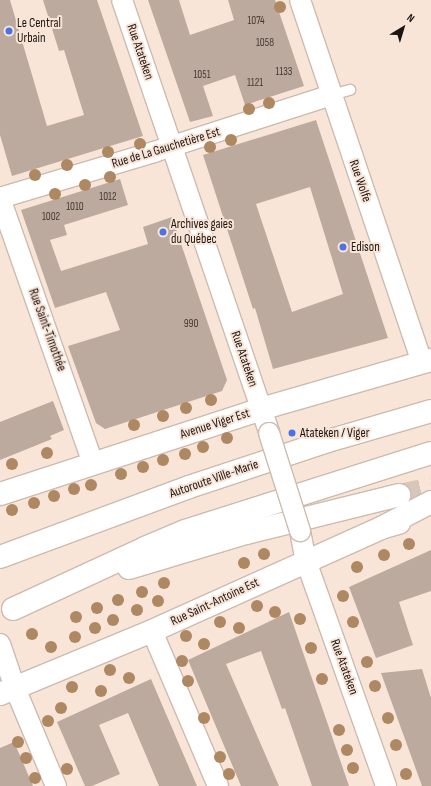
<!DOCTYPE html>
<meta charset="utf-8">
<style>
body{margin:0}
#map{position:relative;width:431px;height:786px;overflow:hidden;background:#f9e5d8;font-family:"Sofia Sans Condensed",sans-serif}
div>[style]{position:absolute}
.building>*{inset:0;background:#bdaa9e}
.highway-tunnel>*{height:22px;margin-top:-11px;transform-origin:0;background:repeating-linear-gradient(90deg,#d8c6ba 0 22px,transparent 0 33px)}
.roads{filter:drop-shadow(1px 0 #cdbbae) drop-shadow(-1px 0 #cdbbae) drop-shadow(0 1px #cdbbae) drop-shadow(0 -1px #cdbbae)}
.lane>*{height:10px;margin:-5px;padding:0 5px;transform-origin:5px;border-radius:5px;background:#fff}
.street>*{height:20px;margin:-10px;padding:0 10px;transform-origin:10px;border-radius:10px;background:#fff}
.secondary>*{height:22px;margin:-11px;padding:0 11px;transform-origin:11px;border-radius:11px;background:#fff}
.highway>*{height:22px;margin:-11px;padding:0 11px;transform-origin:11px;border-radius:11px;background:#fff}
.bridges{filter:drop-shadow(1px 0 #cdbbae) drop-shadow(-1px 0 #cdbbae) drop-shadow(0 1px #cdbbae) drop-shadow(0 -1px #cdbbae)}
.street-bridge>*{height:20px;margin:-10px;padding:0 10px;transform-origin:10px;border-radius:10px;background:#fff}
.trees>*{width:12px;height:12px;margin:-6px;border-radius:50%;background:#ae8763}
.dots>*{width:11px;height:11px;translate:-50% -50%;box-sizing:border-box;border:2px solid #f9e5d8;border-radius:50%}
span{translate:-50% -50%;white-space:nowrap;text-align:center;line-height:1.15;-webkit-text-stroke:4px #f9e5d8;paint-order:stroke}
.number-label{font-size:11px;color:#443a34}
.number-label span{-webkit-text-stroke-width:0}
.poi-label{font-size:13px;color:#1c1511}
.left{translate:0 -50%;text-align:left}
.street-label{font-size:13px;color:#1c1511}
.north{position:absolute;left:383px;top:8px;width:40px;height:40px;-webkit-text-stroke:3px #f9e5d8;paint-order:stroke;rotate:38deg;font-size:11px;font-weight:700;line-height:16px;text-align:center;color:#1c1511}
.north::after{content:'';display:block;margin:auto;width:14px;height:18px;background:#1c1511;clip-path:polygon(50% 0,100% 100%,50% 72%,0 100%)}
</style>
<div id="map">
<div class="building">
<div style="clip-path:polygon(0 0,10px 0,47px 126px,84px 115px,64px 50px,59px 51px,43px 0,97px 0,143px 136px,12px 176px,0 135px)"></div>
<div style="clip-path:polygon(148px 0,179px 0,190px 35px,234px 20px,228px 0,275px 0,304px 86px,245px 105px,235px 75px,203px 86px,213px 116px,190px 122px)"></div>
<div style="clip-path:polygon(evenodd,316px 120px,388px 338px,273px 369px,255px 308px,253px 309px,203px 155px,316px 120px,310px 187px,343px 294px,292px 312px,256px 204px,310px 187px)"></div>
<div style="clip-path:polygon(120px 179px,128px 205px,64px 225px,67px 235px,50px 240px,61px 271px,148px 244px,143px 227px,172px 217px,227px 380px,222px 391px,105px 429px,96px 423px,68px 346px,120px 330px,106px 292px,55px 308px,21px 210px)"></div>
<div style="clip-path:polygon(53px 401px,64px 430px,50px 436px,52px 439px,0 460px,0 422px)"></div>
<div style="clip-path:polygon(431px 550px,431px 591px,399px 602px,413px 645px,376px 658px,349px 587px)"></div>
<div style="clip-path:polygon(289px 612px,325px 716px,349px 786px,312px 786px,285px 708px,282px 709px,261px 651px,226px 664px,279px 786px,241px 786px,188px 660px)"></div>
<div style="clip-path:polygon(422px 669px,431px 698px,431px 786px,422px 786px,381px 673px)"></div>
<div style="clip-path:polygon(151px 679px,197px 786px,159px 786px,128px 713px,99px 725px,120px 774px,92px 786px,85px 786px,57px 722px)"></div>
<div style="clip-path:polygon(14px 742px,21px 758px,33px 786px,0 786px,0 748px)"></div>
</div>
<div class="highway-tunnel">
<div style="left:399px;top:495px;width:33px;rotate:-12deg"></div>
</div>
<div class="roads">
<div class="lane">
<div style="left:332px;top:95px;width:19px;rotate:-16deg"></div>
</div>
<div class="street">
<div style="left:122px;top:0;width:457px;rotate:71.2deg"></div>
<div style="left:300px;top:0;width:383px;rotate:71.4deg"></div>
<div style="left:0;top:198px;width:161px;rotate:-16.6deg"></div>
<div style="left:154px;top:152px;width:187px;rotate:-17.8deg"></div>
<div style="left:0;top:198px;width:281px;rotate:70.7deg"></div>
<div style="left:300px;top:531px;width:31px;rotate:79deg"></div>
<div style="left:306px;top:561px;width:239px;rotate:70.4deg"></div>
<div style="left:152px;top:631px;width:168px;rotate:66.9deg"></div>
<div style="left:0;top:644px;width:46px;rotate:71.2deg"></div>
<div style="left:15px;top:688px;width:106px;rotate:67.3deg"></div>
</div>
<div class="secondary">
<div style="left:0;top:494px;width:274px;rotate:-18deg"></div>
<div style="left:261px;top:409px;width:177px;rotate:-16.1deg"></div>
<div style="left:0;top:694px;width:165px;rotate:-22.5deg"></div>
<div style="left:152px;top:631px;width:251px;rotate:-24.2deg"></div>
<div style="left:381px;top:528px;width:19px;rotate:-16deg"></div>
</div>
<div class="highway">
<div style="left:381px;top:528px;width:56px;rotate:-27.5deg"></div>
<div style="left:0;top:557px;width:202px;rotate:-20.3deg"></div>
<div style="left:189px;top:487px;width:146px;rotate:-18.3deg"></div>
<div style="left:328px;top:441px;width:107px;rotate:-16.2deg"></div>
<div style="left:129px;top:568px;width:122px;rotate:-16.7deg"></div>
<div style="left:246px;top:533px;width:158px;rotate:-13.9deg"></div>
<div style="left:13px;top:609px;width:145px;rotate:-24.8deg"></div>
<div style="left:145px;top:548px;width:43px;rotate:-23deg"></div>
<div style="left:185px;top:531px;width:258px;rotate:-17.6deg"></div>
</div>
</div>
<div class="bridges">
<div class="street-bridge">
<div style="left:269px;top:433px;width:103px;rotate:72.4deg"></div>
</div>
</div>
<div class="trees">
<div style="left:280px;top:7px"></div>
<div style="left:269px;top:103px"></div>
<div style="left:249px;top:109px"></div>
<div style="left:231px;top:140px"></div>
<div style="left:140px;top:144px"></div>
<div style="left:210px;top:147px"></div>
<div style="left:108px;top:152px"></div>
<div style="left:67px;top:165px"></div>
<div style="left:35px;top:175px"></div>
<div style="left:110px;top:177px"></div>
<div style="left:85px;top:185px"></div>
<div style="left:55px;top:194px"></div>
<div style="left:211px;top:400px"></div>
<div style="left:186px;top:408px"></div>
<div style="left:163px;top:416px"></div>
<div style="left:134px;top:425px"></div>
<div style="left:227px;top:438px"></div>
<div style="left:203px;top:447px"></div>
<div style="left:47px;top:453px"></div>
<div style="left:185px;top:454px"></div>
<div style="left:163px;top:460px"></div>
<div style="left:12px;top:464px"></div>
<div style="left:143px;top:467px"></div>
<div style="left:121px;top:474px"></div>
<div style="left:91px;top:485px"></div>
<div style="left:74px;top:489px"></div>
<div style="left:54px;top:496px"></div>
<div style="left:34px;top:503px"></div>
<div style="left:12px;top:510px"></div>
<div style="left:409px;top:544px"></div>
<div style="left:264px;top:554px"></div>
<div style="left:384px;top:555px"></div>
<div style="left:244px;top:563px"></div>
<div style="left:357px;top:567px"></div>
<div style="left:164px;top:583px"></div>
<div style="left:142px;top:592px"></div>
<div style="left:343px;top:596px"></div>
<div style="left:118px;top:600px"></div>
<div style="left:158px;top:601px"></div>
<div style="left:257px;top:606px"></div>
<div style="left:97px;top:608px"></div>
<div style="left:137px;top:610px"></div>
<div style="left:275px;top:612px"></div>
<div style="left:76px;top:617px"></div>
<div style="left:300px;top:619px"></div>
<div style="left:113px;top:620px"></div>
<div style="left:220px;top:622px"></div>
<div style="left:353px;top:622px"></div>
<div style="left:95px;top:628px"></div>
<div style="left:239px;top:628px"></div>
<div style="left:32px;top:634px"></div>
<div style="left:186px;top:636px"></div>
<div style="left:75px;top:637px"></div>
<div style="left:204px;top:644px"></div>
<div style="left:51px;top:647px"></div>
<div style="left:311px;top:648px"></div>
<div style="left:182px;top:661px"></div>
<div style="left:367px;top:662px"></div>
<div style="left:110px;top:670px"></div>
<div style="left:129px;top:678px"></div>
<div style="left:322px;top:679px"></div>
<div style="left:188px;top:681px"></div>
<div style="left:375px;top:686px"></div>
<div style="left:72px;top:687px"></div>
<div style="left:101px;top:691px"></div>
<div style="left:61px;top:708px"></div>
<div style="left:204px;top:718px"></div>
<div style="left:388px;top:718px"></div>
<div style="left:48px;top:721px"></div>
<div style="left:339px;top:730px"></div>
<div style="left:18px;top:742px"></div>
<div style="left:396px;top:745px"></div>
<div style="left:347px;top:750px"></div>
<div style="left:220px;top:757px"></div>
<div style="left:26px;top:758px"></div>
<div style="left:353px;top:768px"></div>
<div style="left:67px;top:769px"></div>
<div style="left:229px;top:774px"></div>
<div style="left:406px;top:774px"></div>
<div style="left:35px;top:778px"></div>
</div>
<div class="dots">
<div style="left:9px;top:31px;background:#4a73e6"></div>
<div style="left:163px;top:232px;background:#4a73e6"></div>
<div style="left:343px;top:247px;background:#4a73e6"></div>
<div style="left:292px;top:433px;background:#4a73e6"></div>
</div>
<div class="number-label">
<span style="left:256px;top:21px">1074</span>
<span style="left:265px;top:43px">1058</span>
<span style="left:284px;top:72px">1133</span>
<span style="left:202px;top:75px">1051</span>
<span style="left:255px;top:83px">1121</span>
<span style="left:108px;top:197px">1012</span>
<span style="left:75px;top:207px">1010</span>
<span style="left:51px;top:217px">1002</span>
<span style="left:191px;top:324px">990</span>
</div>
<div class="poi-label">
<span class="left" style="left:17px;top:31px">Le Central<br>Urbain</span>
<span class="left" style="left:171px;top:232px">Archives gaies<br>du Québec</span>
<span class="left" style="left:351px;top:247px">Edison</span>
<span class="left" style="left:300px;top:433px">Atateken / Viger</span>
</div>
<div class="street-label">
<span style="left:140px;top:52px;rotate:71deg">Rue Atateken</span>
<span style="left:166px;top:148px;rotate:-17deg">Rue de La Gauchetière Est</span>
<span style="left:360px;top:181px;rotate:71deg">Rue Wolfe</span>
<span style="left:47px;top:330px;rotate:70deg">Rue Saint-Timothée</span>
<span style="left:244px;top:359px;rotate:71deg">Rue Atateken</span>
<span style="left:215px;top:424px;rotate:-18deg">Avenue Viger Est</span>
<span style="left:214px;top:479px;rotate:-19deg">Autoroute Ville-Marie</span>
<span style="left:215px;top:602px;rotate:-25deg">Rue Saint-Antoine Est</span>
<span style="left:344px;top:667px;rotate:70deg">Rue Atateken</span>
</div>
<div class="north">N</div>
</div>
